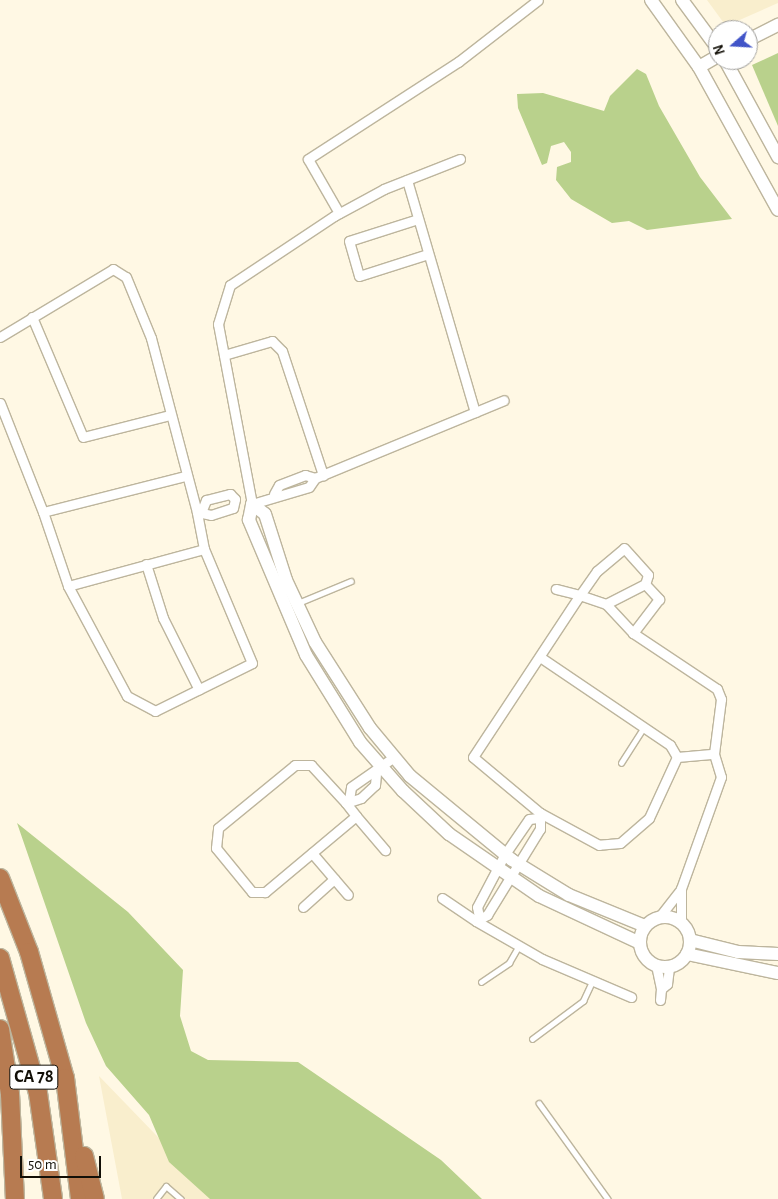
<!DOCTYPE html>
<style>
body{margin:0}
#map{position:relative;width:778px;height:1199px;overflow:hidden;background:#fff8e4;font-family:"Alegreya Sans",sans-serif}
div>[style]{position:absolute}
.built>*{inset:0;background:#f9eecd}
.green>*{inset:0;background:#b9d18c}
.roads{filter:drop-shadow(1px 0 #bdb59d) drop-shadow(-1px 0 #bdb59d) drop-shadow(0 1px #bdb59d) drop-shadow(0 -1px #bdb59d)}
.lane>*{height:4.5px;margin:-2.25px;padding:0 2.25px;transform-origin:2.25px;border-radius:2.25px;background:#fff}
.street>*{height:9px;margin:-4.5px;padding:0 4.5px;transform-origin:4.5px;border-radius:4.5px;background:#fff}
.secondary>*{height:12px;margin:-6px;padding:0 6px;transform-origin:6px;border-radius:6px;background:#fff}
.secondary>.ring{margin:-6px;padding:0;box-sizing:content-box;background:none;border:12px solid #fff;border-radius:50%}
.highway>*{height:18px;margin:-9px;padding:0 9px;transform-origin:9px;border-radius:9px;background:#b77b51}
span{translate:-50% -50%;white-space:nowrap;text-align:center;line-height:1.15;-webkit-text-stroke:4px #fff;paint-order:stroke}
.shield-label span{padding:1px 4px;background:#fff;border:1px solid;border-radius:4px;-webkit-text-stroke-width:0}
.shield-label{font-size:18px;color:#120f07;font-weight:700}
.north{position:absolute;left:708px;top:20px;width:50px;height:50px;box-sizing:border-box;background:#fff;border:1px solid #a09f9c;border-radius:50%;rotate:251deg;font-size:14px;font-weight:700;line-height:20px;text-align:center;color:#120f07}
.north::after{content:'';display:block;margin:auto;width:18px;height:22px;background:#4154c8;clip-path:polygon(50% 0,100% 100%,50% 72%,0 100%)}
.scale{position:absolute;left:20px;top:1156px;width:81px;height:22px;box-sizing:border-box;border:2px solid #120f07;border-top:0;padding-left:6px;font-size:15px;line-height:18px;white-space:nowrap;color:#120f07;-webkit-text-stroke:4px #fff;paint-order:stroke}
</style>
<div id="map">
<div class="built">
<div style="clip-path:polygon(707px 0,778px 0,778px 3px,726px 26px)"></div>
<div style="clip-path:polygon(99px 1076px,184px 1164px,227px 1199px,122px 1199px)"></div>
</div>
<div class="green">
<div style="clip-path:polygon(778px 53px,778px 126px,752px 65px)"></div>
<div style="clip-path:polygon(637px 69px,646px 74px,659px 106px,700px 177px,732px 219px,647px 230px,629px 221px,612px 223px,571px 199px,556px 180px,557px 167px,571px 162px,571px 152px,564px 142px,551px 146px,547px 163px,542px 165px,518px 108px,517px 94px,543px 93px,604px 111px,610px 96px)"></div>
<div style="clip-path:polygon(17px 823px,128px 912px,183px 970px,180px 1016px,191px 1051px,208px 1060px,298px 1062px,441px 1160px,482px 1199px,210px 1199px,169px 1162px,149px 1115px,106px 1066px,86px 1023px)"></div>
</div>
<div class="roads">
<div class="lane">
<div style="left:298px;top:603px;width:57px;rotate:-22.5deg"></div>
<div style="left:621px;top:763px;width:43px;rotate:-57.4deg"></div>
<div style="left:481px;top:982px;width:34px;rotate:-34deg"></div>
<div style="left:509px;top:963px;width:20px;rotate:-60deg"></div>
<div style="left:532px;top:1039px;width:64px;rotate:-36.7deg"></div>
<div style="left:583px;top:1001px;width:21px;rotate:-65deg"></div>
<div style="left:539px;top:1103px;width:118px;rotate:54.3deg"></div>
<div style="left:156px;top:1199px;width:16px;rotate:-52deg"></div>
<div style="left:166px;top:1186px;width:20px;rotate:41deg"></div>
</div>
<div class="street">
<div style="left:460px;top:159px;width:82px;rotate:158.5deg"></div>
<div style="left:384px;top:189px;width:57px;rotate:151.6deg"></div>
<div style="left:334px;top:216px;width:125px;rotate:146.4deg"></div>
<div style="left:230px;top:285px;width:41px;rotate:107.1deg"></div>
<div style="left:218px;top:324px;width:183px;rotate:79.3deg"></div>
<div style="left:252px;top:504px;width:59px;rotate:-16.6deg"></div>
<div style="left:309px;top:487px;width:11px;rotate:-56deg"></div>
<div style="left:315px;top:478px;width:204px;rotate:-22.4deg"></div>
<div style="left:407px;top:180px;width:242px;rotate:73.7deg"></div>
<div style="left:339px;top:213px;width:62px;rotate:-119.9deg"></div>
<div style="left:308px;top:159px;width:179px;rotate:-32.9deg"></div>
<div style="left:458px;top:62px;width:101px;rotate:-37.8deg"></div>
<div style="left:418px;top:219px;width:72px;rotate:162.3deg"></div>
<div style="left:349px;top:241px;width:36px;rotate:74deg"></div>
<div style="left:359px;top:276px;width:72px;rotate:-17.7deg"></div>
<div style="left:32px;top:317px;width:130px;rotate:67deg"></div>
<div style="left:83px;top:437px;width:90px;rotate:-14.2deg"></div>
<div style="left:0;top:337px;width:132px;rotate:-31deg"></div>
<div style="left:113px;top:269px;width:15px;rotate:32deg"></div>
<div style="left:126px;top:277px;width:66px;rotate:67.7deg"></div>
<div style="left:151px;top:338px;width:180px;rotate:75.2deg"></div>
<div style="left:197px;top:512px;width:14px;rotate:12deg"></div>
<div style="left:211px;top:515px;width:23px;rotate:-18deg"></div>
<div style="left:233px;top:508px;width:9px;rotate:-77deg"></div>
<div style="left:224px;top:355px;width:50px;rotate:-16.3deg"></div>
<div style="left:272px;top:341px;width:14px;rotate:45deg"></div>
<div style="left:282px;top:351px;width:131px;rotate:71.7deg"></div>
<div style="left:0;top:403px;width:117px;rotate:68.5deg"></div>
<div style="left:43px;top:512px;width:146px;rotate:-14.2deg"></div>
<div style="left:274px;top:494px;width:10px;rotate:-61deg"></div>
<div style="left:279px;top:485px;width:28px;rotate:-21deg"></div>
<div style="left:305px;top:475px;width:10px;rotate:17deg"></div>
<div style="left:202px;top:510px;width:11px;rotate:-68deg"></div>
<div style="left:206px;top:500px;width:25px;rotate:-14deg"></div>
<div style="left:230px;top:494px;width:7px;rotate:45deg"></div>
<div style="left:43px;top:512px;width:78px;rotate:71.3deg"></div>
<div style="left:68px;top:586px;width:141px;rotate:-15.2deg"></div>
<div style="left:204px;top:549px;width:38px;rotate:-101deg"></div>
<div style="left:146px;top:564px;width:57px;rotate:72.5deg"></div>
<div style="left:163px;top:618px;width:80px;rotate:63.4deg"></div>
<div style="left:645px;top:584px;width:21px;rotate:47deg"></div>
<div style="left:659px;top:599px;width:43px;rotate:127.4deg"></div>
<div style="left:633px;top:633px;width:101px;rotate:33.7deg"></div>
<div style="left:717px;top:689px;width:11px;rotate:68deg"></div>
<div style="left:721px;top:699px;width:55px;rotate:97.3deg"></div>
<div style="left:714px;top:754px;width:24px;rotate:73deg"></div>
<div style="left:721px;top:777px;width:119px;rotate:109.7deg"></div>
<div style="left:68px;top:586px;width:125px;rotate:61.8deg"></div>
<div style="left:127px;top:696px;width:32px;rotate:28deg"></div>
<div style="left:155px;top:711px;width:108px;rotate:-26.3deg"></div>
<div style="left:252px;top:663px;width:124px;rotate:-112.8deg"></div>
<div style="left:606px;top:604px;width:40px;rotate:47deg"></div>
<div style="left:540px;top:657px;width:157px;rotate:34.1deg"></div>
<div style="left:670px;top:745px;width:14px;rotate:60deg"></div>
<div style="left:677px;top:757px;width:67px;rotate:114.7deg"></div>
<div style="left:649px;top:818px;width:38px;rotate:139deg"></div>
<div style="left:620px;top:843px;width:21px;rotate:175deg"></div>
<div style="left:599px;top:845px;width:67px;rotate:-151.5deg"></div>
<div style="left:677px;top:757px;width:37px;rotate:-5deg"></div>
<div style="left:349px;top:800px;width:13px;rotate:-81deg"></div>
<div style="left:351px;top:787px;width:52px;rotate:-34.9deg"></div>
<div style="left:346px;top:803px;width:16px;rotate:52deg"></div>
<div style="left:356px;top:816px;width:119px;rotate:140.1deg"></div>
<div style="left:265px;top:892px;width:13px;rotate:180deg"></div>
<div style="left:252px;top:892px;width:57px;rotate:-129.3deg"></div>
<div style="left:216px;top:848px;width:20px;rotate:-84deg"></div>
<div style="left:218px;top:828px;width:99px;rotate:-39.3deg"></div>
<div style="left:295px;top:765px;width:16px"></div>
<div style="left:311px;top:765px;width:52px;rotate:47.4deg"></div>
<div style="left:346px;top:803px;width:16px;rotate:-18deg"></div>
<div style="left:361px;top:798px;width:19px;rotate:-43deg"></div>
<div style="left:375px;top:785px;width:12px;rotate:-85deg"></div>
<div style="left:356px;top:816px;width:45px;rotate:49.5deg"></div>
<div style="left:312px;top:853px;width:55px;rotate:49.4deg"></div>
<div style="left:442px;top:898px;width:41px;rotate:34.1deg"></div>
<div style="left:476px;top:921px;width:13px;rotate:-29deg"></div>
<div style="left:487px;top:915px;width:101px;rotate:-58.4deg"></div>
<div style="left:540px;top:829px;width:16px;rotate:-90deg"></div>
<div style="left:540px;top:813px;width:87px;rotate:-140.1deg"></div>
<div style="left:473px;top:757px;width:194px;rotate:-56.6deg"></div>
<div style="left:580px;top:595px;width:29px;rotate:-55deg"></div>
<div style="left:597px;top:571px;width:35px;rotate:-40deg"></div>
<div style="left:624px;top:548px;width:36px;rotate:48deg"></div>
<div style="left:648px;top:575px;width:9px;rotate:108deg"></div>
<div style="left:645px;top:584px;width:44px;rotate:152.9deg"></div>
<div style="left:606px;top:604px;width:28px;rotate:-161deg"></div>
<div style="left:580px;top:595px;width:25px;rotate:-166deg"></div>
<div style="left:303px;top:907px;width:42px;rotate:-42.1deg"></div>
<div style="left:660px;top:916px;width:34px;rotate:-52deg"></div>
<div style="left:681px;top:889px;width:34px;rotate:90deg"></div>
<div style="left:479px;top:917px;width:10px;rotate:-101deg"></div>
<div style="left:477px;top:907px;width:60px;rotate:-62.2deg"></div>
<div style="left:505px;top:854px;width:42px;rotate:-55.6deg"></div>
<div style="left:529px;top:819px;width:9px;rotate:-6deg"></div>
<div style="left:476px;top:921px;width:76px;rotate:29.9deg"></div>
<div style="left:542px;top:959px;width:97px;rotate:23.1deg"></div>
<div style="left:656px;top:965px;width:25px;rotate:78deg"></div>
<div style="left:661px;top:989px;width:8px;rotate:-40deg"></div>
<div style="left:667px;top:984px;width:17px;rotate:-83deg"></div>
<div style="left:660px;top:1000px;width:11px;rotate:-85deg"></div>
</div>
<div class="secondary">
<div style="left:651px;top:0;width:82px;rotate:54.4deg"></div>
<div style="left:699px;top:67px;width:163px;rotate:61.1deg"></div>
<div style="left:682px;top:0;width:61px;rotate:53.7deg"></div>
<div style="left:748px;top:40px;width:34px;rotate:-27deg"></div>
<div style="left:725px;top:60px;width:111px;rotate:61.3deg"></div>
<div style="left:699px;top:67px;width:22px;rotate:-30deg"></div>
<div class="ring" style="left:640px;top:917px;width:38px;height:38px"></div>
<div style="left:690px;top:940px;width:49px;rotate:14deg"></div>
<div style="left:738px;top:952px;width:40px;rotate:2.9deg"></div>
<div style="left:640px;top:943px;width:111px;rotate:-155deg"></div>
<div style="left:539px;top:896px;width:109px;rotate:-145.4deg"></div>
<div style="left:449px;top:834px;width:63px;rotate:-136.9deg"></div>
<div style="left:403px;top:791px;width:65px;rotate:-131.3deg"></div>
<div style="left:360px;top:742px;width:102px;rotate:-121.8deg"></div>
<div style="left:306px;top:655px;width:147px;rotate:-112.9deg"></div>
<div style="left:249px;top:520px;width:16px;rotate:-79deg"></div>
<div style="left:252px;top:504px;width:16px;rotate:38deg"></div>
<div style="left:265px;top:514px;width:69px;rotate:72.3deg"></div>
<div style="left:286px;top:580px;width:68px;rotate:64.9deg"></div>
<div style="left:315px;top:642px;width:102px;rotate:57.4deg"></div>
<div style="left:370px;top:728px;width:62px;rotate:50.2deg"></div>
<div style="left:410px;top:776px;width:132px;rotate:39.5deg"></div>
<div style="left:512px;top:860px;width:67px;rotate:31.6deg"></div>
<div style="left:569px;top:895px;width:82px;rotate:22.2deg"></div>
<div style="left:687px;top:954px;width:93px;rotate:11.8deg"></div>
</div>
<div class="highway">
<div style="left:0;top:878px;width:79px;rotate:68.6deg"></div>
<div style="left:29px;top:952px;width:131px;rotate:74.1deg"></div>
<div style="left:65px;top:1078px;width:122px;rotate:82.9deg"></div>
<div style="left:0;top:958px;width:140px;rotate:74.3deg"></div>
<div style="left:38px;top:1093px;width:107px;rotate:81.9deg"></div>
<div style="left:0;top:1029px;width:66px;rotate:81.3deg"></div>
<div style="left:10px;top:1094px;width:105px;rotate:87.3deg"></div>
<div style="left:84px;top:1156px;width:44px;rotate:75.7deg"></div>
</div>
</div>
<div class="shield-label">
<span style="left:34px;top:1077px">CA 78</span>
</div>
<div class="north">N</div>
<div class="scale">50 m</div>
</div>
